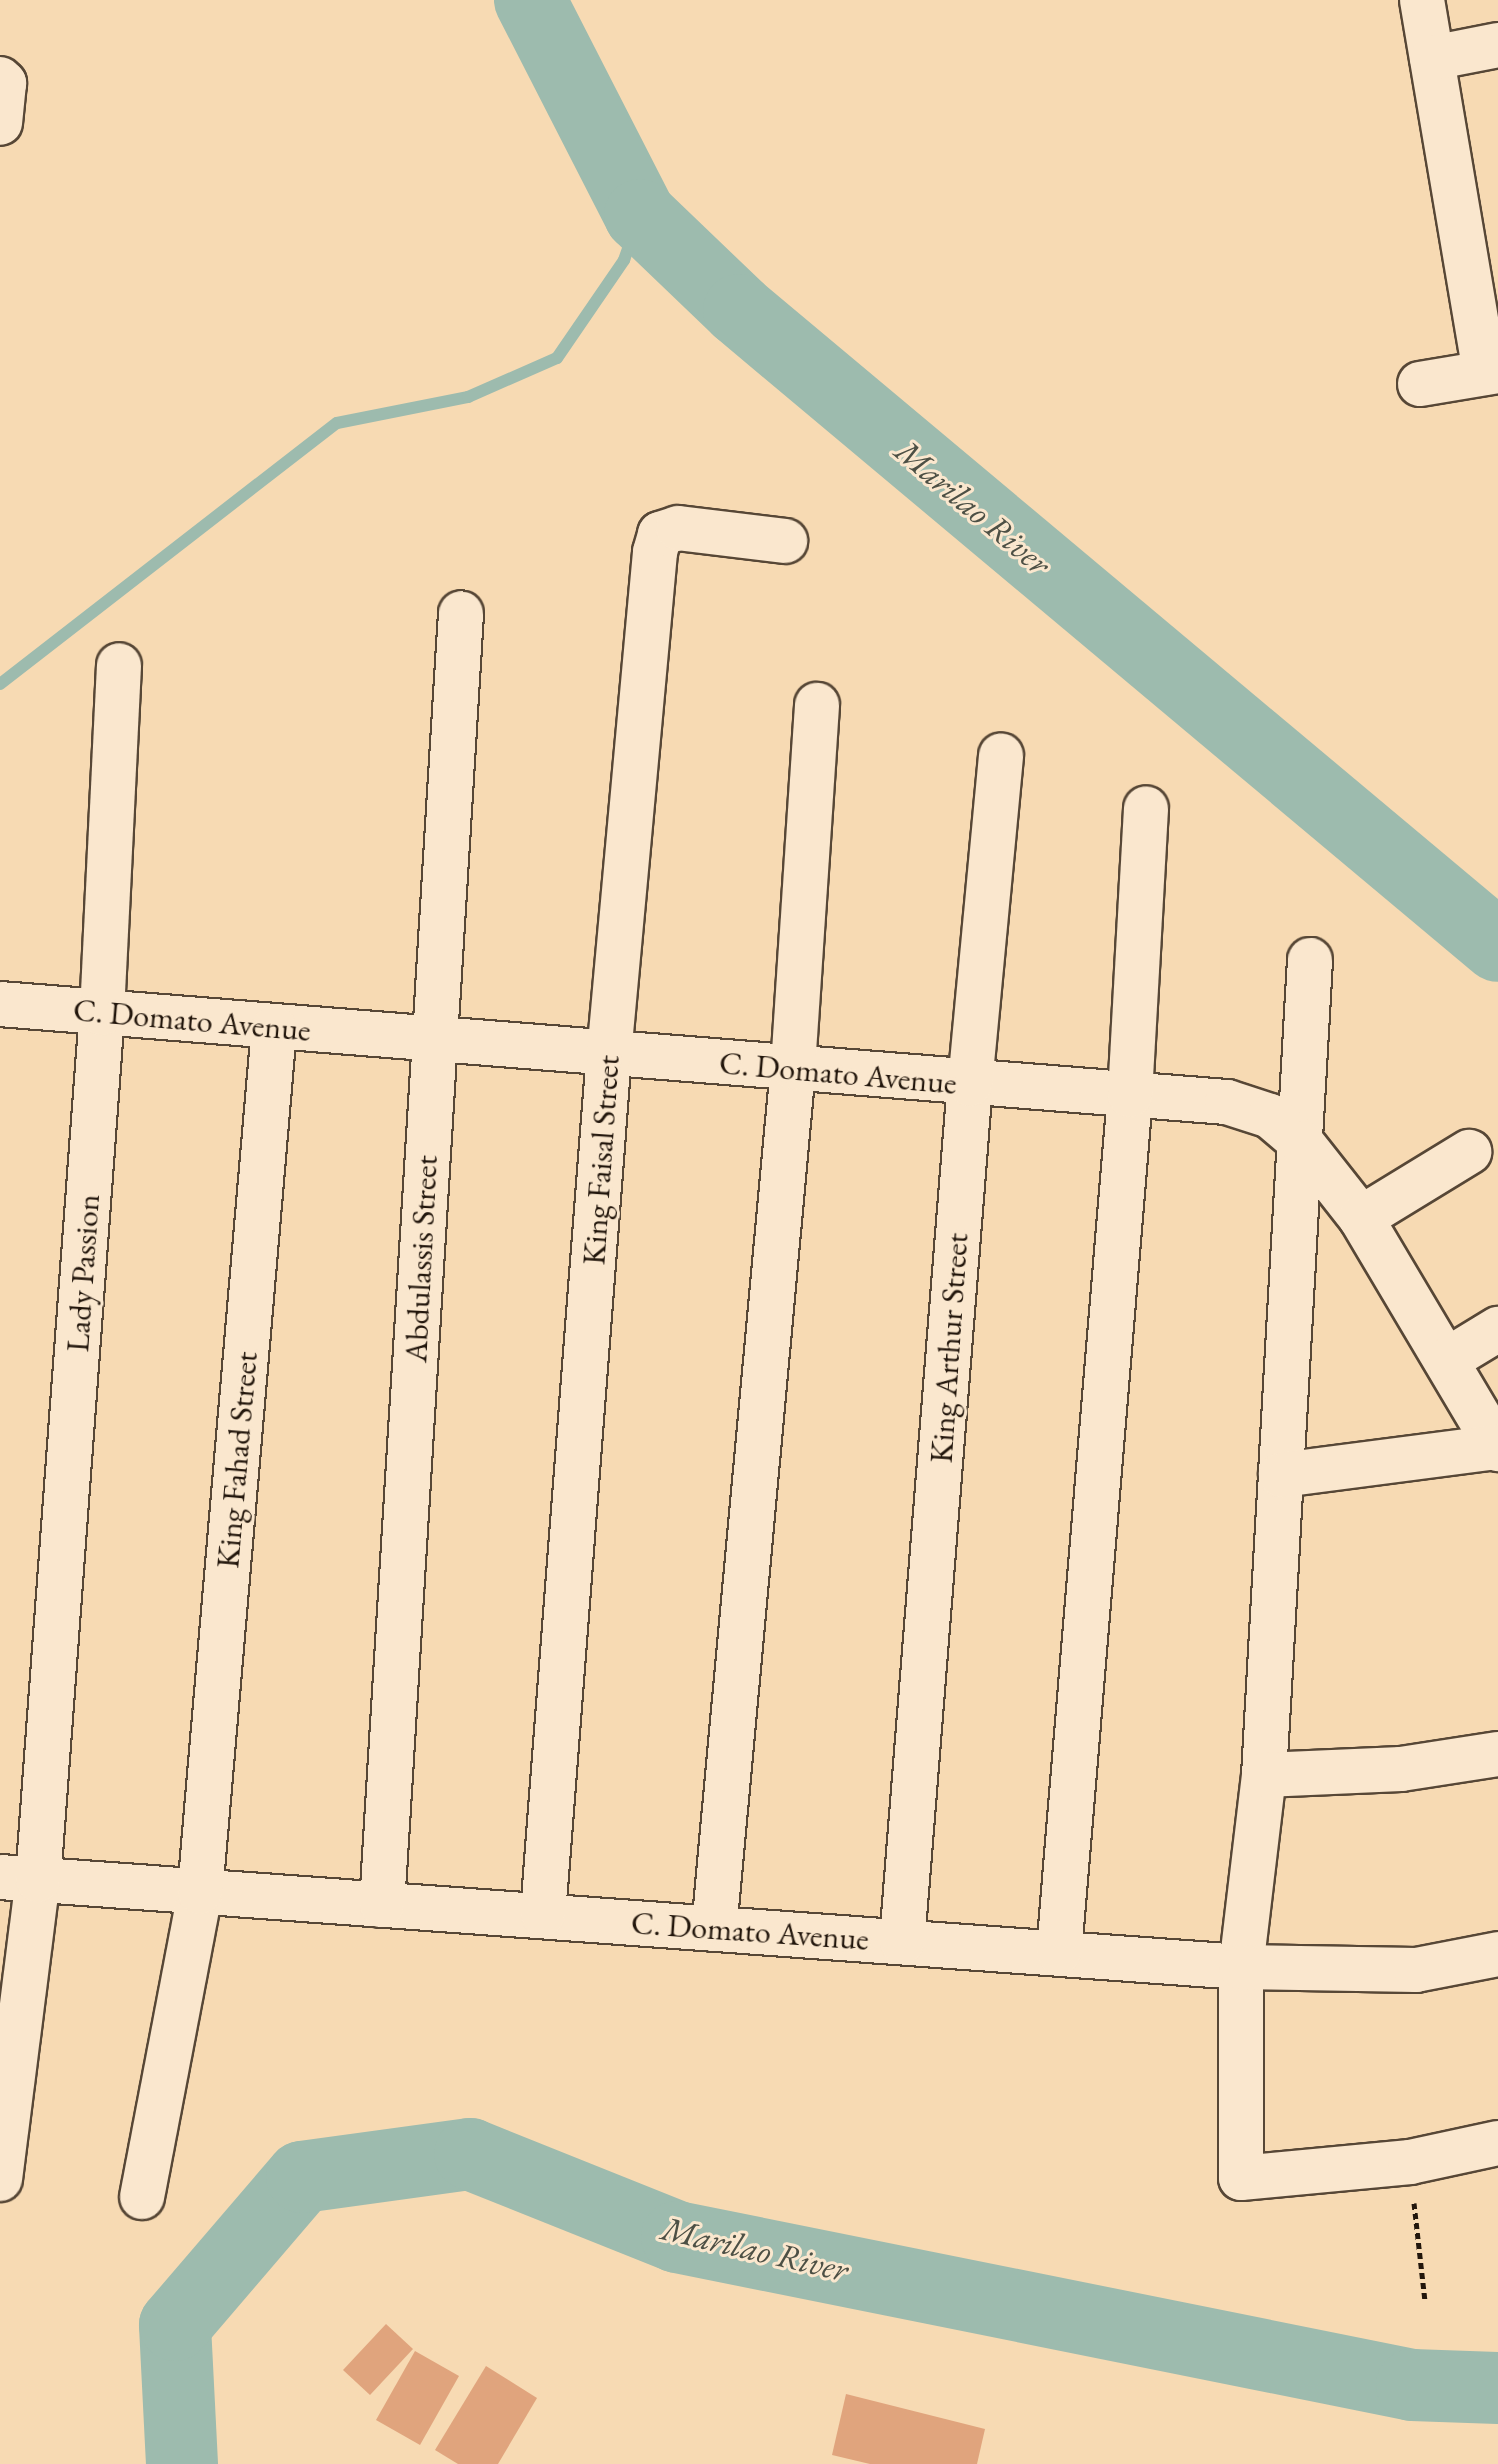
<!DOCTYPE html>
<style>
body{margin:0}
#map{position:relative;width:1498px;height:2464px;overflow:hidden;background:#f7dab3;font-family:"EB Garamond",serif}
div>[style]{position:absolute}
.stream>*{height:12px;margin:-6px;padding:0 6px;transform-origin:6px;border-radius:6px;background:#9dbbae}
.river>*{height:72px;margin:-36px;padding:0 36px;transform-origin:36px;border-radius:36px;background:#9dbbae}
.building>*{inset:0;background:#e0a47d}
.path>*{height:5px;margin-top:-2.5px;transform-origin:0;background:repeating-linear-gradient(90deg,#22160c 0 6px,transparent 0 10px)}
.roads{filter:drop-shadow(2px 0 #574736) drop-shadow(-2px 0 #574736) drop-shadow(0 2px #574736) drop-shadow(0 -2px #574736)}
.minor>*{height:44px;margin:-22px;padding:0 22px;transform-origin:22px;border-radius:22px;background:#fae7ce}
span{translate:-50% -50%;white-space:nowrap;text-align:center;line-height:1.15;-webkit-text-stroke:6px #fae7ce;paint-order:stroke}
.street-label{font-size:32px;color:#22160c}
.water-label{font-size:34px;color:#4d5045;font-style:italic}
</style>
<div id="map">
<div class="stream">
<div style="left:0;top:684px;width:426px;rotate:-37.8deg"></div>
<div style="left:337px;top:423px;width:134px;rotate:-11.2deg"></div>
<div style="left:468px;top:397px;width:97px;rotate:-23.7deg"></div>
<div style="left:557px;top:358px;width:119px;rotate:-55.6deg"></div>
<div style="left:624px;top:260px;width:48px;rotate:-70.4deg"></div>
</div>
<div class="river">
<div style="left:530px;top:0;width:242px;rotate:62.9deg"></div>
<div style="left:640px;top:215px;width:137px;rotate:43.8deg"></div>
<div style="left:739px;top:310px;width:990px;rotate:39.96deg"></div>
<div style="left:182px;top:2464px;width:139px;rotate:-92.9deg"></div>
<div style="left:175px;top:2325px;width:195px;rotate:-49.4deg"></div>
<div style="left:302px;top:2177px;width:170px;rotate:-7.8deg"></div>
<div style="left:470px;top:2154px;width:223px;rotate:21.8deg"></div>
<div style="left:677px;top:2237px;width:750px;rotate:11.38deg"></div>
<div style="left:1412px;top:2385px;width:86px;rotate:2deg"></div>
</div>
<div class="building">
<div style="clip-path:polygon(386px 2324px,413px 2349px,370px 2395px,343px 2370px)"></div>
<div style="clip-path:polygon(415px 2351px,459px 2376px,420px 2445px,376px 2420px)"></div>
<div style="clip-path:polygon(486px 2366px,537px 2398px,498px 2464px,458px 2464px,435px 2450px)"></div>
<div style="clip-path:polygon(846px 2394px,985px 2429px,977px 2464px,870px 2464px,832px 2455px)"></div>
</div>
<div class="path">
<div style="left:1414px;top:2203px;width:99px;rotate:83.6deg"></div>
</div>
<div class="roads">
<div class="minor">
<div style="left:1422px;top:0;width:378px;rotate:80.4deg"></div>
<div style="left:1432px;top:58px;width:67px;rotate:-11.1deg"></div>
<div style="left:0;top:79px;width:6px;rotate:45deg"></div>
<div style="left:4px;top:83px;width:40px;rotate:95.7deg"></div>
<div style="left:1420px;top:384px;width:79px;rotate:-9.5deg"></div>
<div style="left:1310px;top:960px;width:816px;rotate:93.23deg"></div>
<div style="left:1264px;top:1775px;width:193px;rotate:96.8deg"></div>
<div style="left:1241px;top:1967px;width:211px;rotate:90deg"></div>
<div style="left:1241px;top:2178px;width:170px;rotate:-5.4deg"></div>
<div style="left:1410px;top:2162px;width:90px;rotate:-12.2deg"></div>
<div style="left:0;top:1004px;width:1231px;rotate:4.57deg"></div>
<div style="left:1227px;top:1102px;width:45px;rotate:18deg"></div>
<div style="left:1270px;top:1116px;width:42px;rotate:40.2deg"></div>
<div style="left:1302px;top:1143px;width:95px;rotate:51.8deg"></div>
<div style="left:1361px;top:1218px;width:269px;rotate:59.3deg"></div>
<div style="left:1361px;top:1218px;width:127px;rotate:-31.4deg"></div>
<div style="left:1447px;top:1360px;width:60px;rotate:-31.3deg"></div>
<div style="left:1281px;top:1475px;width:217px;rotate:-7.4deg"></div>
<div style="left:1264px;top:1775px;width:137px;rotate:-2.5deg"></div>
<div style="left:1401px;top:1769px;width:98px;rotate:-8.8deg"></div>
<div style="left:0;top:1877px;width:1244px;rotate:4.15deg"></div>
<div style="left:1241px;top:1967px;width:175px;rotate:1deg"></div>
<div style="left:1416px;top:1970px;width:84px;rotate:-11deg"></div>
<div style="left:382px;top:1905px;width:1294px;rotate:-86.5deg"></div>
<div style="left:543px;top:1914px;width:862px;rotate:-85.61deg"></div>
<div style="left:609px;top:1055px;width:505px;rotate:-84.77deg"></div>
<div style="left:655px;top:552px;width:19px;rotate:-74deg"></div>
<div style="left:660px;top:534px;width:19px;rotate:-18deg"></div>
<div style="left:678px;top:528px;width:108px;rotate:6.9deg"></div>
<div style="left:714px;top:1929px;width:866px;rotate:-84.76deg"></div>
<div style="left:793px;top:1067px;width:363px;rotate:-86.2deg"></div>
<div style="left:902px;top:1942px;width:861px;rotate:-85.47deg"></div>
<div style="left:970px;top:1084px;width:330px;rotate:-84.6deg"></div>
<div style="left:1059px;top:1952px;width:860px;rotate:-85.26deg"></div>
<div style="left:1130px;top:1095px;width:287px;rotate:-86.8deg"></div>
<div style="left:0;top:2179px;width:301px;rotate:-82.8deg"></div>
<div style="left:38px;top:1880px;width:869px;rotate:-85.78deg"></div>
<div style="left:102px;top:1013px;width:348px;rotate:-87.2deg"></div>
<div style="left:142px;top:2197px;width:310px;rotate:-79.2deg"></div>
<div style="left:200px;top:1892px;width:867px;rotate:-85.1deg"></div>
</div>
</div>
<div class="street-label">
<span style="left:192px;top:1020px;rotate:5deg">C. Domato Avenue</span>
<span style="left:838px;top:1073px;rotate:5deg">C. Domato Avenue</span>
<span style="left:601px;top:1160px;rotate:-86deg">King Faisal Street</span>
<span style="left:421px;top:1259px;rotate:-87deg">Abdulassis Street</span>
<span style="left:83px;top:1273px;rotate:-86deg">Lady Passion</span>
<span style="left:949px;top:1348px;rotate:-86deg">King Arthur Street</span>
<span style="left:237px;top:1460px;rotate:-85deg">King Fahad Street</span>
<span style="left:750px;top:1931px;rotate:4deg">C. Domato Avenue</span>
</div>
<div class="water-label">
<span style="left:973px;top:507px;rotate:40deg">Marilao River</span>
<span style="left:755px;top:2249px;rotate:13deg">Marilao River</span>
</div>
</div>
